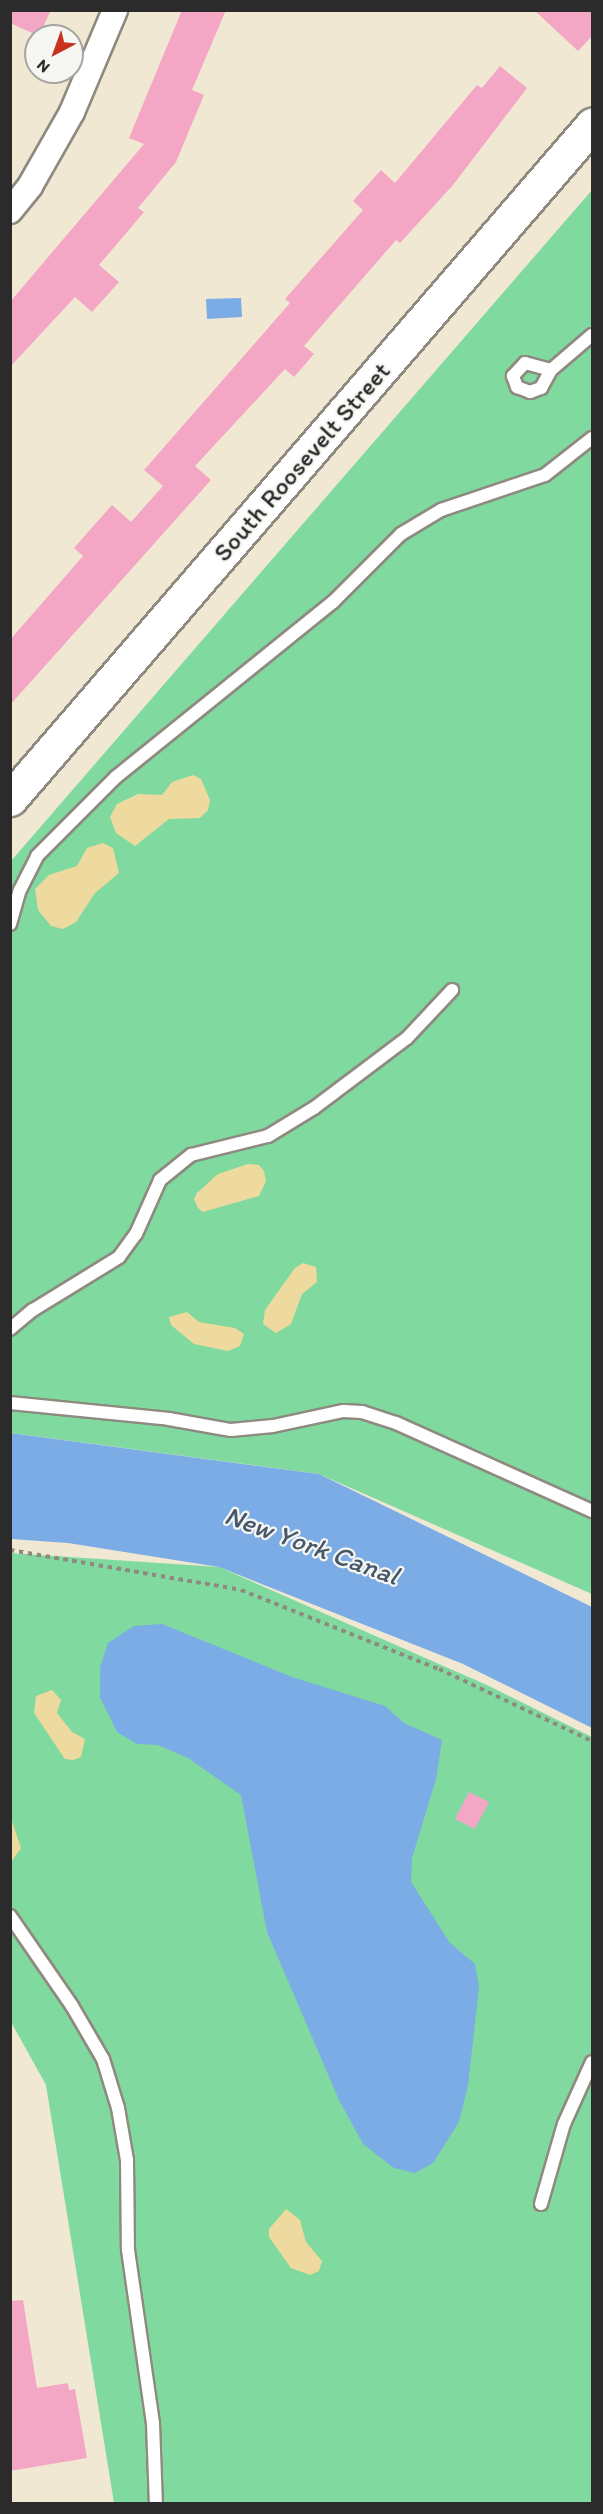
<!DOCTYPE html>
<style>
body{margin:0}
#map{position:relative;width:603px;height:2514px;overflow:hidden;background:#f1e8d4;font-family:Itim,sans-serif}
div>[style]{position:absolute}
.green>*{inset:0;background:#80d99e}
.sand>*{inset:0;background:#eeda9e}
.water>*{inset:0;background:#7bace6}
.building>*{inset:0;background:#f4a7c5}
.path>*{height:4px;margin-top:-2px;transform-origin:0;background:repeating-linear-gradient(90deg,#8e8a80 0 4.5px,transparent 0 9px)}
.roads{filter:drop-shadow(2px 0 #8e8a80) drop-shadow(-2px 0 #8e8a80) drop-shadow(0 2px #8e8a80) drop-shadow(0 -2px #8e8a80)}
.lane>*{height:12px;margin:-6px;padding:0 6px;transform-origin:6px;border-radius:6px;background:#fff}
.street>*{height:24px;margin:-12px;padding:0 12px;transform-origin:12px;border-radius:12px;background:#fff}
.secondary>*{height:33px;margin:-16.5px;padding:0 16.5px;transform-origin:16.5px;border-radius:16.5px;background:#fff}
span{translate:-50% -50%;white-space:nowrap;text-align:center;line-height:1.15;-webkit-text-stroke:4.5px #f6f6f2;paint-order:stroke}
.street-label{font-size:26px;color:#2b2b2b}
.water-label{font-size:27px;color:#47586c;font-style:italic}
.frame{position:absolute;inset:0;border:12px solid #2b2b2b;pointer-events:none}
.north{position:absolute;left:24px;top:24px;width:60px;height:60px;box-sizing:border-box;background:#f6f6f2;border:2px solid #a5a5a2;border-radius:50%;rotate:221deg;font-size:16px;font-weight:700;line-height:24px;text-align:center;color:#2b2b2b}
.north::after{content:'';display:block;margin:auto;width:21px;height:27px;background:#c8321e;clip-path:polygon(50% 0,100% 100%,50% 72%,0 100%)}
</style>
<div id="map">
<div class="green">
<div style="clip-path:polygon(592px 190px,592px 1594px,319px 1474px,11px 1433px,11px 861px)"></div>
<div style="clip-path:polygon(10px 1553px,219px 1567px,489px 1686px,592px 1737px,592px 2503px,114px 2503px,46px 2085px,11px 2022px)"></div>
</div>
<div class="sand">
<div style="clip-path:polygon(193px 775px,201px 779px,210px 800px,208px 810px,200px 818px,169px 819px,135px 846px,116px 833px,110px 817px,117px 804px,138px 794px,162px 795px,172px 782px)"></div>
<div style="clip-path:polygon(103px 843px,113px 848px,119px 873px,95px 893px,76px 922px,63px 929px,51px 926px,38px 910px,35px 889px,49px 875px,77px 866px,87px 848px)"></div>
<div style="clip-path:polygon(248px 1164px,259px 1165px,264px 1171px,266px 1181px,259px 1196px,203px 1212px,198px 1208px,194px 1199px,197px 1193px,218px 1174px)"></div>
<div style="clip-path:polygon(303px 1263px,316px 1267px,317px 1282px,302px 1294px,291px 1324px,276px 1333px,263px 1324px,265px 1310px,295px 1268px)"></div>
<div style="clip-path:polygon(187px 1312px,199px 1322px,235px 1328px,244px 1334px,240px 1346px,228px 1351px,194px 1344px,171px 1325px,169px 1317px)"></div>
<div style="clip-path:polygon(52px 1690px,61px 1700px,57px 1713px,72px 1732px,85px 1739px,81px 1757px,73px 1760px,65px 1759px,34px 1713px,36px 1696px)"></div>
<div style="clip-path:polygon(11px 1818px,21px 1848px,11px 1862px,10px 1862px)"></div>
<div style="clip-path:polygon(286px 2209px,300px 2220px,306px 2242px,322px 2261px,319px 2271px,310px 2275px,291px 2268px,269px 2237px,269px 2229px)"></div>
</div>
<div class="water">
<div style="clip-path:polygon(241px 298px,242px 317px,207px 319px,206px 299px)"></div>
<div style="clip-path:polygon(10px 1433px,319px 1474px,592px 1607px,592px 1728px,463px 1664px,219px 1567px,68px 1543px,11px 1539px)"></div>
<div style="clip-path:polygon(162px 1624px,292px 1677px,385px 1706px,404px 1723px,442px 1740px,436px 1779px,412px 1858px,411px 1882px,450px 1943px,475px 1964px,479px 1987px,468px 2085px,459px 2122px,433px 2163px,415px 2173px,394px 2168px,363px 2144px,339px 2100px,267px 1932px,241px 1795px,188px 1758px,158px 1745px,137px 1744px,117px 1732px,100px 1697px,100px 1667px,108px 1643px,134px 1626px)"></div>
</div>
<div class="building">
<div style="clip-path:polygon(10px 10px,51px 10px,39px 36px,10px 23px)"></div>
<div style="clip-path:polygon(182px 10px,226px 10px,192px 90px,204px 95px,176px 162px,138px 208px,144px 212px,99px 265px,119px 282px,92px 312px,75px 297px,10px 367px,10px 302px,144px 144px,129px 138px)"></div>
<div style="clip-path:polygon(534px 10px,592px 10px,592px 36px,578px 51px)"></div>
<div style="clip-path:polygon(500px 66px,527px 88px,453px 185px,400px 243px,396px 240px,304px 346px,314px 354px,294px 377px,285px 369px,195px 466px,211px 480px,10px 705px,10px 640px,83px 556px,74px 548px,112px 505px,131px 522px,163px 486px,144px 470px,290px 303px,285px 299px,363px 210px,353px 201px,381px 170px,395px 183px,477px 85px,482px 88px)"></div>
<div style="clip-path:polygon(469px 1792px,489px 1802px,475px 1829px,455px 1819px)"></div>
<div style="clip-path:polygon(23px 2300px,37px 2388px,68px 2383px,69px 2390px,75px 2389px,87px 2458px,10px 2471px,10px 2301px)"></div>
</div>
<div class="path">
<div style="left:10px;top:1550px;width:234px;rotate:9.8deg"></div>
<div style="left:241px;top:1590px;width:213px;rotate:21.8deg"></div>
<div style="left:439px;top:1669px;width:169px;rotate:25.2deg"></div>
</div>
<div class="roads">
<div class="lane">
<div style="left:551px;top:370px;width:27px;rotate:-165deg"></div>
<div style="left:525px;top:363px;width:18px;rotate:133deg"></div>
<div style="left:513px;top:376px;width:12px;rotate:70deg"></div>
<div style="left:517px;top:387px;width:14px;rotate:21deg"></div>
<div style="left:530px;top:392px;width:12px;rotate:-20deg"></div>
<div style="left:541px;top:388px;width:21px;rotate:-61deg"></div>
<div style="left:551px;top:370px;width:54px;rotate:-40.5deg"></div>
<div style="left:10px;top:924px;width:35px;rotate:-74deg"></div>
<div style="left:20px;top:890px;width:38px;rotate:-63deg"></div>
<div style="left:37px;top:856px;width:112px;rotate:-45deg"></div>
<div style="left:116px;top:777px;width:279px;rotate:-38.9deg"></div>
<div style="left:333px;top:602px;width:96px;rotate:-45deg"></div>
<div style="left:401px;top:534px;width:47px;rotate:-31deg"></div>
<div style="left:441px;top:510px;width:110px;rotate:-18.6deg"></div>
<div style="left:545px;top:475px;width:60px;rotate:-38.2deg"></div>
<div style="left:10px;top:1329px;width:30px;rotate:-40deg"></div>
<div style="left:33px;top:1310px;width:101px;rotate:-31.6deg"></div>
<div style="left:119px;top:1257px;width:29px;rotate:-54deg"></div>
<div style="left:136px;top:1234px;width:59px;rotate:-66deg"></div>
<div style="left:160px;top:1180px;width:40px;rotate:-39deg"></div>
<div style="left:191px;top:1155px;width:79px;rotate:-13.9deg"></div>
<div style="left:268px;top:1136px;width:54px;rotate:-31.3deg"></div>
<div style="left:314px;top:1108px;width:116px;rotate:-37deg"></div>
<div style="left:407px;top:1038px;width:66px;rotate:-46.8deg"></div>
<div style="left:10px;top:1403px;width:160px;rotate:5.7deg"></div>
<div style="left:169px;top:1419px;width:63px;rotate:10.1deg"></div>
<div style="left:231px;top:1430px;width:42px;rotate:-5.4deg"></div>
<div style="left:273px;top:1426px;width:72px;rotate:-12.1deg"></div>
<div style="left:343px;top:1411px;width:19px;rotate:3deg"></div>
<div style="left:362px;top:1412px;width:36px;rotate:18deg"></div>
<div style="left:396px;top:1423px;width:215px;rotate:24.2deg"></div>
<div style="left:10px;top:1916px;width:109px;rotate:55.4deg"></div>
<div style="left:72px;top:2006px;width:61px;rotate:59.7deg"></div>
<div style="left:103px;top:2059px;width:51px;rotate:73deg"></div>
<div style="left:118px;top:2108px;width:53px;rotate:80.2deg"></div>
<div style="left:127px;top:2160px;width:90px;rotate:89.4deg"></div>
<div style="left:128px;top:2250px;width:176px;rotate:81.8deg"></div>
<div style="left:153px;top:2424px;width:80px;rotate:87.9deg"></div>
<div style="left:541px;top:2204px;width:83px;rotate:-74deg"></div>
<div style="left:564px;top:2124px;width:68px;rotate:-65.7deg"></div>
</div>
<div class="street">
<div style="left:10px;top:211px;width:32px;rotate:-51deg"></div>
<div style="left:30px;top:186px;width:85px;rotate:-60.4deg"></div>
<div style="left:72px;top:112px;width:111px;rotate:-67.1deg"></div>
</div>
<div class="secondary">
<div style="left:10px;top:799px;width:891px;rotate:-49.19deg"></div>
</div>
</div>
<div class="street-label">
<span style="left:302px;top:462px;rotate:-49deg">South Roosevelt Street</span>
</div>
<div class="water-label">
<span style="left:312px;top:1545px;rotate:20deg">New York Canal</span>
</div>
<div class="frame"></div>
<div class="north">N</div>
</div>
